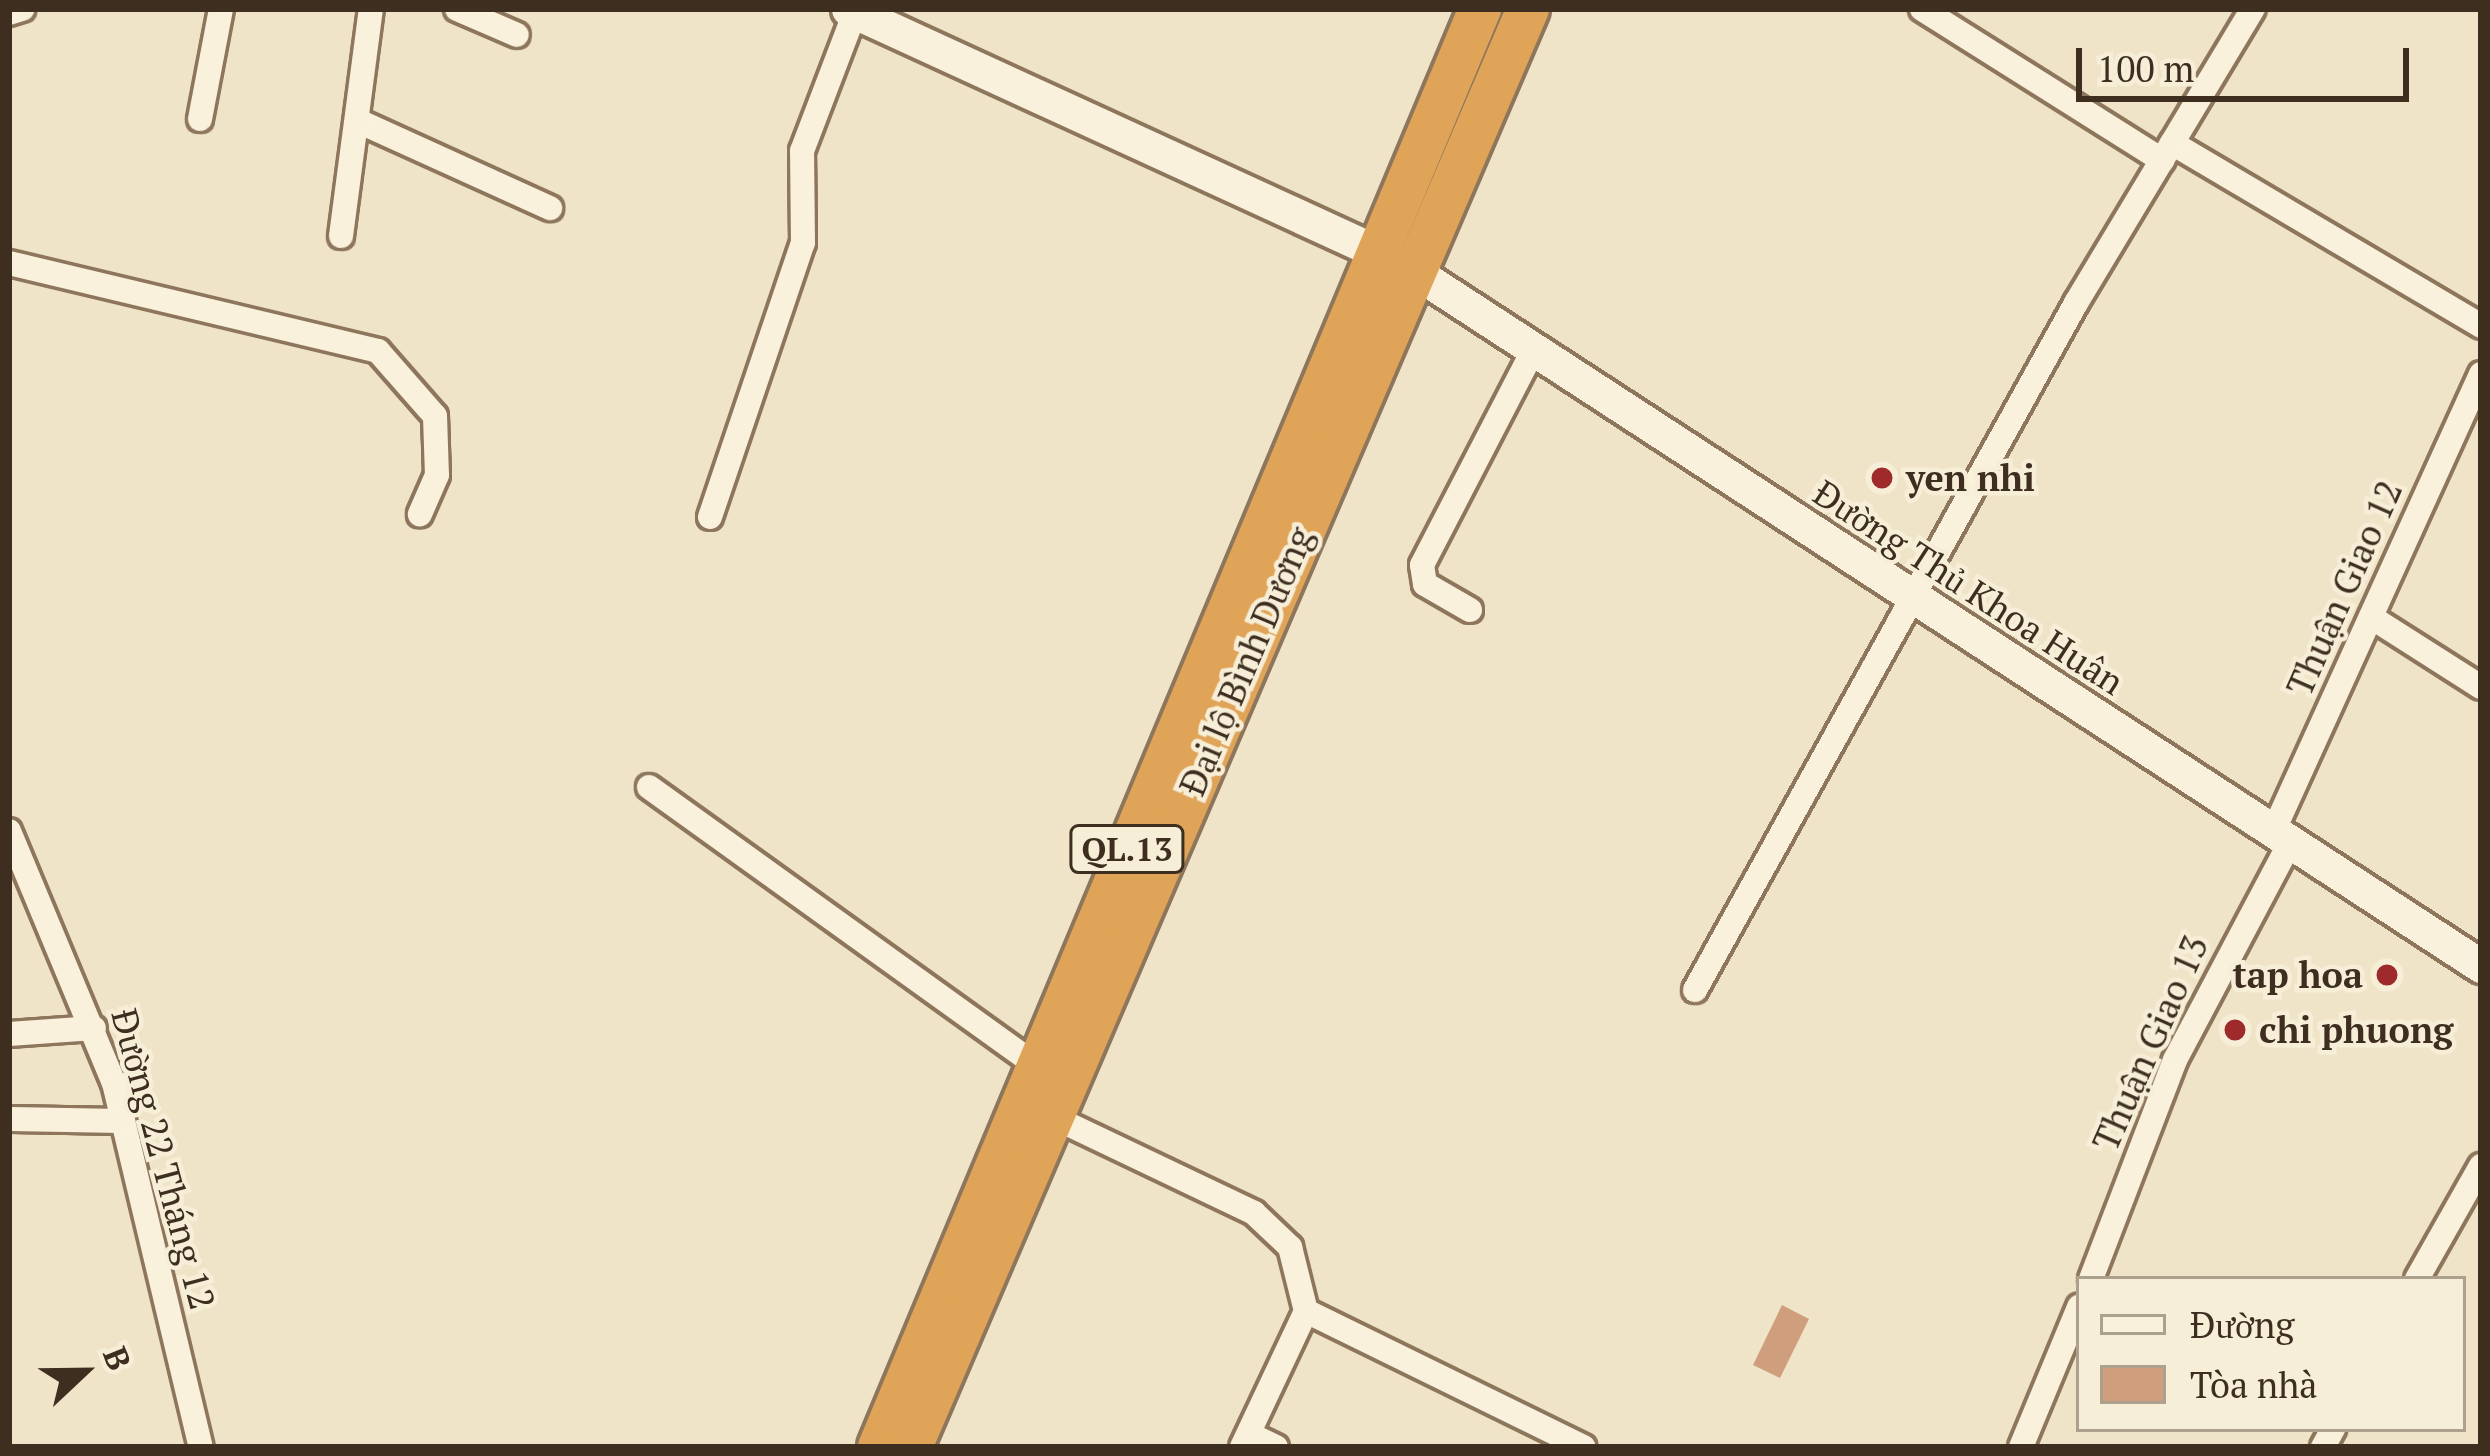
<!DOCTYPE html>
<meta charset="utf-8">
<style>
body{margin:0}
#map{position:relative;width:2490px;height:1456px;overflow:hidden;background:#f0e4c8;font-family:"PT Serif",serif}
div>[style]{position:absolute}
.building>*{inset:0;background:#cf9f7d}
.roads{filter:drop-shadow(3px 0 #8d765c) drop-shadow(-3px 0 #8d765c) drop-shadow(0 3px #8d765c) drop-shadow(0 -3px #8d765c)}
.street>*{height:24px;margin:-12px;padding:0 12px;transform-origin:12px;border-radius:12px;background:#faf1dc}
.secondary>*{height:33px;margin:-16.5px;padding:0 16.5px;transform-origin:16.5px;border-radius:16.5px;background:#faf1dc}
.highway>*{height:42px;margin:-21px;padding:0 21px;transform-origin:21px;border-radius:21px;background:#e0a458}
.dots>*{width:33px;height:33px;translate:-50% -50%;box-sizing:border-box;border:6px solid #f7eed8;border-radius:50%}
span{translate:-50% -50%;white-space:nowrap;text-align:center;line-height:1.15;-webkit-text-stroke:9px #f7eed8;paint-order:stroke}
.shield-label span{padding:3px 9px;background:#f7eed8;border:3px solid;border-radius:9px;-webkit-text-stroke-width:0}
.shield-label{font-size:33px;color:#3d2e20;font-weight:700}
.poi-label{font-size:36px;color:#3d2e20;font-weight:700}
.left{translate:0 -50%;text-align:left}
.right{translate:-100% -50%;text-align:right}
.street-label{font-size:36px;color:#3d2e20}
.frame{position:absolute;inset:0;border:12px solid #3d2e20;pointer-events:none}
.legend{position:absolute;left:2076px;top:1276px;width:390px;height:156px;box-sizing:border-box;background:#f7eed8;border:3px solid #ada18e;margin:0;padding:15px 21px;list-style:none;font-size:36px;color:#3d2e20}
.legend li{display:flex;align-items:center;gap:24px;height:60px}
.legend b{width:60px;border:3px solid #ada18e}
.north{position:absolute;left:24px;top:1312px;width:120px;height:120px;-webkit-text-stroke:9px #f7eed8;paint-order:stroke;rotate:68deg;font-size:33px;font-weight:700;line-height:48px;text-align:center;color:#3d2e20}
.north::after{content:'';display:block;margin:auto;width:42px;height:54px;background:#3d2e20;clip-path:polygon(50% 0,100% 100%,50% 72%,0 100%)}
.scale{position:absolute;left:2076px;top:48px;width:333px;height:54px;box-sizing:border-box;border:6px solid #3d2e20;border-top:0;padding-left:15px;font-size:36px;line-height:42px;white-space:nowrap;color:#3d2e20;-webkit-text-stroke:9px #f7eed8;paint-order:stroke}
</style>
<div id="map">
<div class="building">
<div style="clip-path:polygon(1782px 1305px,1809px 1319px,1780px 1378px,1753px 1365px)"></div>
</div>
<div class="roads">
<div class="street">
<div style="left:457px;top:9px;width:65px;rotate:23.4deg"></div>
<div style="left:1922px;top:9px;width:284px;rotate:32.2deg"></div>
<div style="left:9px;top:13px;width:14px;rotate:-17deg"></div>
<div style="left:200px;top:119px;width:112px;rotate:-79.2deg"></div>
<div style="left:358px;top:121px;width:211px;rotate:24.4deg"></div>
<div style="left:2172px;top:143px;width:359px;rotate:30.6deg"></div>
<div style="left:341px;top:236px;width:229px;rotate:-82.5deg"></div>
<div style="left:9px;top:263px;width:379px;rotate:13.4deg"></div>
<div style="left:378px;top:351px;width:86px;rotate:48.8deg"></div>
<div style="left:435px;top:416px;width:59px;rotate:88.1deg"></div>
<div style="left:437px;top:475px;width:43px;rotate:113.6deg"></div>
<div style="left:710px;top:517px;width:289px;rotate:-71.3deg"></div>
<div style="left:803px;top:243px;width:92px;rotate:-90.6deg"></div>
<div style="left:802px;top:151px;width:149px;rotate:-69.1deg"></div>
<div style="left:1470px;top:610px;width:52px;rotate:-150deg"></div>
<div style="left:1425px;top:584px;width:19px;rotate:-99deg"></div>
<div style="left:1422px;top:565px;width:246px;rotate:-62.6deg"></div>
<div style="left:2371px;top:617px;width:130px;rotate:32.5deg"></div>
<div style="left:649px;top:787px;width:478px;rotate:35.7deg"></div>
<div style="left:9px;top:831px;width:273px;rotate:67.4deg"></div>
<div style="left:114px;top:1083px;width:374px;rotate:76.6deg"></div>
<div style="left:2273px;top:832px;width:503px;rotate:-65.57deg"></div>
<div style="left:1695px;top:990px;width:786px;rotate:-60.99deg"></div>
<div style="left:2076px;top:303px;width:343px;rotate:-59deg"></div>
<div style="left:9px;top:1034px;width:85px;rotate:-4deg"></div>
<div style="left:1051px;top:1116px;width:225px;rotate:25.5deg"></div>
<div style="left:1254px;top:1213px;width:50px;rotate:43.4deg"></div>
<div style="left:1290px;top:1247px;width:66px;rotate:76deg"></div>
<div style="left:1306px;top:1311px;width:150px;rotate:115.2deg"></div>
<div style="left:9px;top:1119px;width:114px;rotate:1deg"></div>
<div style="left:2091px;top:1279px;width:235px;rotate:-69deg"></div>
<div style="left:2175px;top:1060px;width:246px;rotate:-62.1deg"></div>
<div style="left:2417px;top:1279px;width:130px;rotate:-60.5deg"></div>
<div style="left:1306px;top:1311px;width:309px;rotate:26.1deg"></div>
<div style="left:1249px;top:1434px;width:30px;rotate:26deg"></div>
<div style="left:2021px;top:1447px;width:152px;rotate:-67.5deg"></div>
<div style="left:2323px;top:1447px;width:21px;rotate:-61deg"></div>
</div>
<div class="secondary">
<div style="left:848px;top:9px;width:580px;rotate:24.66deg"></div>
<div style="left:1415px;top:272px;width:1272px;rotate:33.07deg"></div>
</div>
<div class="highway">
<div style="left:879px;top:1447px;width:1559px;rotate:-67.32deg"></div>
<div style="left:911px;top:1447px;width:1565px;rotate:-66.78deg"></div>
</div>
</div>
<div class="dots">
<div style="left:1882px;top:478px;background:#9e2a2b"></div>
<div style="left:2387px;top:975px;background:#9e2a2b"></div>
<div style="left:2235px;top:1030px;background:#9e2a2b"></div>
</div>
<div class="shield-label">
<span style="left:1127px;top:849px">QL.13</span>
</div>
<div class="poi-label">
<span class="left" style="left:1906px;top:478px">yen nhi</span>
<span class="right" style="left:2363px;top:975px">tap hoa</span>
<span class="left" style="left:2259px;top:1030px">chi phuong</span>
</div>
<div class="street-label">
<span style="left:1969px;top:587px;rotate:33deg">Đường Thủ Khoa Huân</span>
<span style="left:2344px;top:588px;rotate:-66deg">Thuận Giao 12</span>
<span style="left:1246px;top:661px;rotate:-67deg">Đại lộ Bình Dương</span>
<span style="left:2150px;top:1043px;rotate:-66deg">Thuận Giao 13</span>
<span style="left:164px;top:1159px;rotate:75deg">Đường 22 Tháng 12</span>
</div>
<div class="frame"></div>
<ul class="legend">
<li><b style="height:15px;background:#faf1dc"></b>Đường</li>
<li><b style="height:33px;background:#cf9f7d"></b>Tòa nhà</li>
</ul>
<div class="north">B</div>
<div class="scale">100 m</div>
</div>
